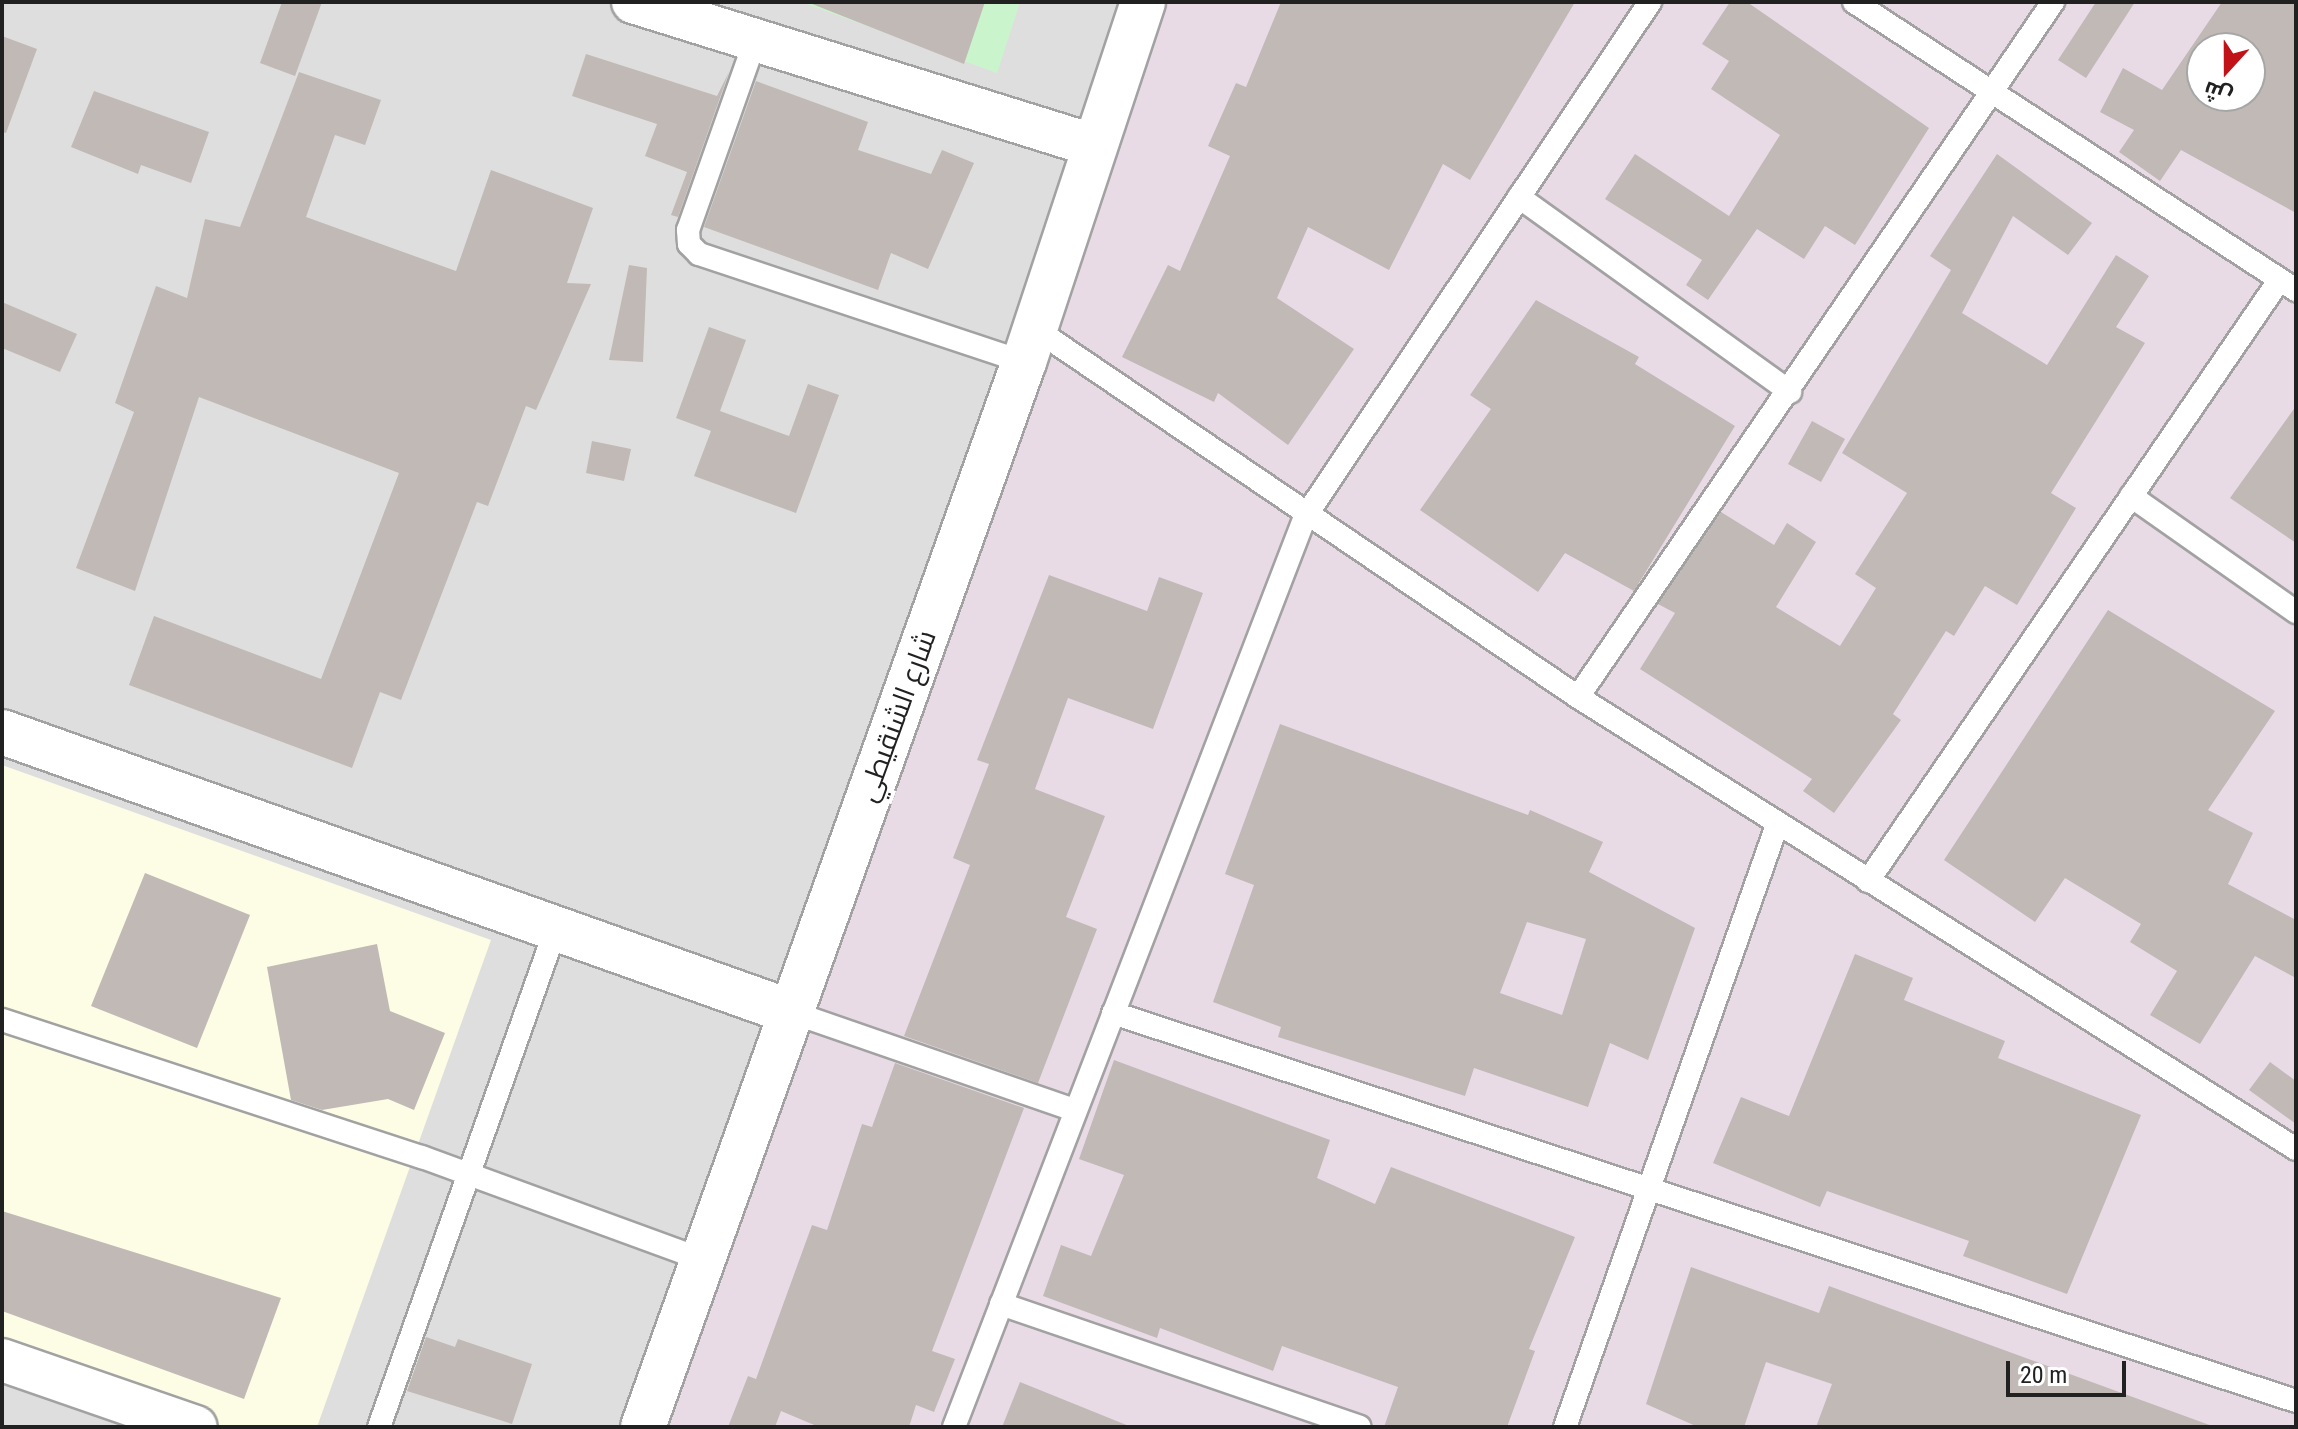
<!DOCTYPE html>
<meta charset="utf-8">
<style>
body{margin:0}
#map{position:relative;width:2298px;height:1429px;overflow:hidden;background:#f0ede8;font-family:"Roboto Condensed",Cairo,sans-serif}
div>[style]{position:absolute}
.residential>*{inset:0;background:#dfdede}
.industrial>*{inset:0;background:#e9dbe6}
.education>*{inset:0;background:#fdfce5}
.park>*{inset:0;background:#caf5cc}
.building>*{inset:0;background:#c1b9b5}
.roads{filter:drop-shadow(2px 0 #a2a2a2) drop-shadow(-2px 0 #a2a2a2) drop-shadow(0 2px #a2a2a2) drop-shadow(0 -2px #a2a2a2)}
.service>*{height:22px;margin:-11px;padding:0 11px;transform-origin:11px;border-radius:11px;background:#fff}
.minor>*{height:42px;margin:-21px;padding:0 21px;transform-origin:21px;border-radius:21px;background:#fff}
.tertiary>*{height:44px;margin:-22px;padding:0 22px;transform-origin:22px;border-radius:22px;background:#fff}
span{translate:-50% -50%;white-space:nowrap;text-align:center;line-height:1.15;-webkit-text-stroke:8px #fff;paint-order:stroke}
.street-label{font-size:28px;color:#212121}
.frame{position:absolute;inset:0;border:4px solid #212121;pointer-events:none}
.north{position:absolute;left:2186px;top:32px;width:80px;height:80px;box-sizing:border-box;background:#fff;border:2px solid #a6a6a6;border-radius:50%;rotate:201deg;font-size:22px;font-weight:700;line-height:32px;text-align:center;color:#212121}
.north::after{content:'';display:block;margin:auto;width:28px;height:36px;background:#c01217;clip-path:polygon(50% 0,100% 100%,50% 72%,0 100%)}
.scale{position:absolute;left:2006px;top:1361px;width:120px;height:36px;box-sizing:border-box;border:4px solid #212121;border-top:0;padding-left:10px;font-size:24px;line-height:28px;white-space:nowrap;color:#212121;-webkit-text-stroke:6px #fff;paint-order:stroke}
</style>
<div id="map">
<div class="residential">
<div style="clip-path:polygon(evenodd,2px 2px,2296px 2px,2296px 1427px,2px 1427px,2px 2px,2202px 48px,2250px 48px,2250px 96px,2202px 96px,2202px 48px)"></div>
</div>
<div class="industrial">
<div style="clip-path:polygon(evenodd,1124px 2px,2296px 2px,2296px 1427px,642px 1427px,1124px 2px,2202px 48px,2250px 48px,2250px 96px,2202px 96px,2202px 48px)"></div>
</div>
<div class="education">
<div style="clip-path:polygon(2px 765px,491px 940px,317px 1427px,178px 1427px,2px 1364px)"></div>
</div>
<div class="park">
<div style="clip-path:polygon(801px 2px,1020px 2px,997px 73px)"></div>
</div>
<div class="building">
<div style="clip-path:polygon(282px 2px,322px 2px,295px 76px,260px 63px)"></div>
<div style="clip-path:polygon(807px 2px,985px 2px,964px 64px)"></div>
<div style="clip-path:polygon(1281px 2px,1575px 2px,1470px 180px,1443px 164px,1389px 270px,1308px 227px,1277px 298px,1354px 349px,1288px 445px,1218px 393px,1214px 402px,1122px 357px,1168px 265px,1180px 271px,1230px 156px,1208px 146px,1236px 83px,1246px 87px)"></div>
<div style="clip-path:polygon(1730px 2px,1747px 2px,1929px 128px,1855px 245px,1825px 226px,1804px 259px,1757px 229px,1708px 300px,1686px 285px,1702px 260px,1605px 199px,1635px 154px,1729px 216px,1780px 135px,1711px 89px,1729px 61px,1702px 44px)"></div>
<div style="clip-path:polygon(2096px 2px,2135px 2px,2086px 78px,2058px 60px)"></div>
<div style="clip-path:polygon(evenodd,2222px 2px,2296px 2px,2296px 213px,2181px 150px,2160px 181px,2119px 152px,2134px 130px,2100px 112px,2123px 68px,2162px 90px,2222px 2px,2202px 48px,2250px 48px,2250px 96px,2202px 96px,2202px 48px)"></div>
<div style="clip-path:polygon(2px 36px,37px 49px,6px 133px,2px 132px)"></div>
<div style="clip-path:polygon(586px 54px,717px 96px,729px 72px,678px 217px,671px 215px,687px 172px,645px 156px,657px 124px,572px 96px)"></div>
<div style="clip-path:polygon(299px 72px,381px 100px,365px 145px,335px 135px,306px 217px,456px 271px,491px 170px,593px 208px,567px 283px,591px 284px,536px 410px,526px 406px,488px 506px,477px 502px,401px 700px,380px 692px,352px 768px,129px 685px,154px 616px,321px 679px,399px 473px,199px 397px,135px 591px,76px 568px,134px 412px,115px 403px,156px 286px,187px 298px,205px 219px,240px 227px)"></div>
<div style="clip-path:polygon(756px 81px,868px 122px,858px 150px,931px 174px,942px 150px,974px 163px,928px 269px,891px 253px,878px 290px,704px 227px)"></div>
<div style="clip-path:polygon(94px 91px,209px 132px,191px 183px,141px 165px,138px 174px,71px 147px)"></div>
<div style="clip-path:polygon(1997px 154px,2092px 223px,2068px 255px,2013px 216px,1962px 313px,2047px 365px,2116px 255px,2149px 276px,2116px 327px,2145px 343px,2051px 493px,2076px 508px,2017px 605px,1985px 586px,1954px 636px,1946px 631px,1893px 714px,1901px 720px,1834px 813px,1803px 791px,1812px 779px,1640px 669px,1675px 613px,1658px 604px,1721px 512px,1774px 545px,1787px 523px,1816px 542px,1776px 607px,1840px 646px,1876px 588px,1855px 574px,1907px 493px,1842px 453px,1951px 270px,1930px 256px)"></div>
<div style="clip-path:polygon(629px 265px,647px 268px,643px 362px,609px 360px)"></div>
<div style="clip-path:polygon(1536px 300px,1639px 357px,1635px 364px,1735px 426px,1634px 591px,1565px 553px,1538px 592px,1420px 510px,1491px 409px,1470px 395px)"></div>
<div style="clip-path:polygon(2px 302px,77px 334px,60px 372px,2px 348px)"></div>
<div style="clip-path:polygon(709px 327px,746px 340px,720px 411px,789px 436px,808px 384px,839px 395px,796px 513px,694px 476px,711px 431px,676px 418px)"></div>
<div style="clip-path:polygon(2296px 406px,2296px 543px,2230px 498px)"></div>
<div style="clip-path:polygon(1812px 421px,1845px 439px,1821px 482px,1788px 464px)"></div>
<div style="clip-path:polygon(592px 441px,631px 449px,624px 481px,586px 473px)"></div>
<div style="clip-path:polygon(1049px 575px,1147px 611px,1159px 577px,1203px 593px,1153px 729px,1068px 698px,1035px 789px,1105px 816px,1066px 917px,1097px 929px,1038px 1083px,904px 1036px,970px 865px,953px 858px,989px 764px,977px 760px)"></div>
<div style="clip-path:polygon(2108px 610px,2275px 711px,2208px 810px,2253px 833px,2228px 884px,2296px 920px,2296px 978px,2255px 956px,2200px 1044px,2150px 1015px,2177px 971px,2130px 942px,2141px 924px,2065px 878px,2035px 922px,1944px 860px)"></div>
<div style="clip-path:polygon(evenodd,1280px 724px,1528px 815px,1530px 810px,1603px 842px,1589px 872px,1695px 928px,1648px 1060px,1610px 1043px,1588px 1107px,1474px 1068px,1465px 1096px,1278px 1037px,1281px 1027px,1213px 1002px,1254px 885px,1225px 874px,1280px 724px,1527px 922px,1586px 939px,1562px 1015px,1500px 993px,1527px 922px)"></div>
<div style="clip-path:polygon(145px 873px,250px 915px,197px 1048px,91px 1006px)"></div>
<div style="clip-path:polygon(377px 944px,390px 1011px,445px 1033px,414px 1110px,388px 1099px,322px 1110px,291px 1100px,267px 967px)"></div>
<div style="clip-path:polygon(1855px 954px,1913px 978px,1904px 1000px,2005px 1041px,1998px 1058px,2141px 1115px,2067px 1294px,1963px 1256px,1969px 1241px,1827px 1191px,1820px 1207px,1713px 1163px,1741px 1097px,1789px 1116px)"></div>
<div style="clip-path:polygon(1114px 1060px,1330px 1140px,1317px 1178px,1375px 1204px,1391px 1167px,1575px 1237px,1529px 1349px,1535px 1351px,1507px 1427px,1384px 1427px,1398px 1387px,1282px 1346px,1273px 1371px,1160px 1328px,1157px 1338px,1043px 1296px,1061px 1245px,1091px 1256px,1124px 1175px,1079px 1159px)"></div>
<div style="clip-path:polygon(2270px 1062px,2296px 1081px,2296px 1124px,2249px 1090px)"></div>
<div style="clip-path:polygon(895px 1063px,1024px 1108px,932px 1351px,955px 1359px,934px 1412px,916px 1405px,909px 1427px,819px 1427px,781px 1411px,775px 1427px,728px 1427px,748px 1376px,756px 1379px,812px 1225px,827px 1230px,862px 1124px,872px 1127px)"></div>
<div style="clip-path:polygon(2px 1211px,281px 1298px,244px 1399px,2px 1311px)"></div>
<div style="clip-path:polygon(1691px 1267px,1819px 1313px,1829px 1286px,2215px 1427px,1816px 1427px,1832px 1384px,1766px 1362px,1744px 1427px,1698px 1427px,1646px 1404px)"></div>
<div style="clip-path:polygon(426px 1337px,455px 1347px,458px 1339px,532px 1364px,512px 1424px,407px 1391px)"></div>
<div style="clip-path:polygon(1020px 1382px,1129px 1426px,1129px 1427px,1002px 1427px)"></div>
</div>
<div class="roads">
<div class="service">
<div style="left:1854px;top:2px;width:528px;rotate:33.09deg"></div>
<div style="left:755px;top:41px;width:201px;rotate:109.5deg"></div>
<div style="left:688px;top:230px;width:14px;rotate:86deg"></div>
<div style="left:689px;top:244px;width:14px;rotate:45deg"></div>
<div style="left:699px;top:254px;width:342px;rotate:18.4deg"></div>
<div style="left:1519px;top:197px;width:334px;rotate:35.7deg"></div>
<div style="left:1034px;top:328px;width:657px;rotate:34.15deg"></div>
<div style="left:1578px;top:697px;width:848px;rotate:32.19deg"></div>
<div style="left:2131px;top:496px;width:202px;rotate:35.1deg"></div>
<div style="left:1578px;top:697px;width:842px;rotate:-55.65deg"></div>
<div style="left:1868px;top:881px;width:729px;rotate:-55.61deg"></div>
<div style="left:791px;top:1012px;width:299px;rotate:19.1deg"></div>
<div style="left:1113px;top:1013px;width:1245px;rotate:18.16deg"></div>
<div style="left:2px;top:1020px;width:442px;rotate:18.1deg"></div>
<div style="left:422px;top:1157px;width:299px;rotate:20.1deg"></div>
<div style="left:1001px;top:1304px;width:379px;rotate:18.9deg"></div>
<div style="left:379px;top:1427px;width:526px;rotate:-70.46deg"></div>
<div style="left:954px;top:1427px;width:975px;rotate:-68.91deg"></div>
<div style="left:1305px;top:517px;width:620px;rotate:-56.18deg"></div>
<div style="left:1565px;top:1427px;width:638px;rotate:-70.6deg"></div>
</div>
<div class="minor">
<div style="left:633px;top:2px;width:480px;rotate:17.3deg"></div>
<div style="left:2px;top:1360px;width:205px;rotate:19.1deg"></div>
</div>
<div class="tertiary">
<div style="left:2px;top:732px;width:837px;rotate:19.54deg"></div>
<div style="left:643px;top:1427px;width:1131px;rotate:-70.32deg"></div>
<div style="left:1024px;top:362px;width:379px;rotate:-71.7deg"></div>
</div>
</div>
<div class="street-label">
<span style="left:897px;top:716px;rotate:-70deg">شارع الشنقيطي</span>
</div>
<div class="frame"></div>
<div class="north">ش</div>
<div class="scale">20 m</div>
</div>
